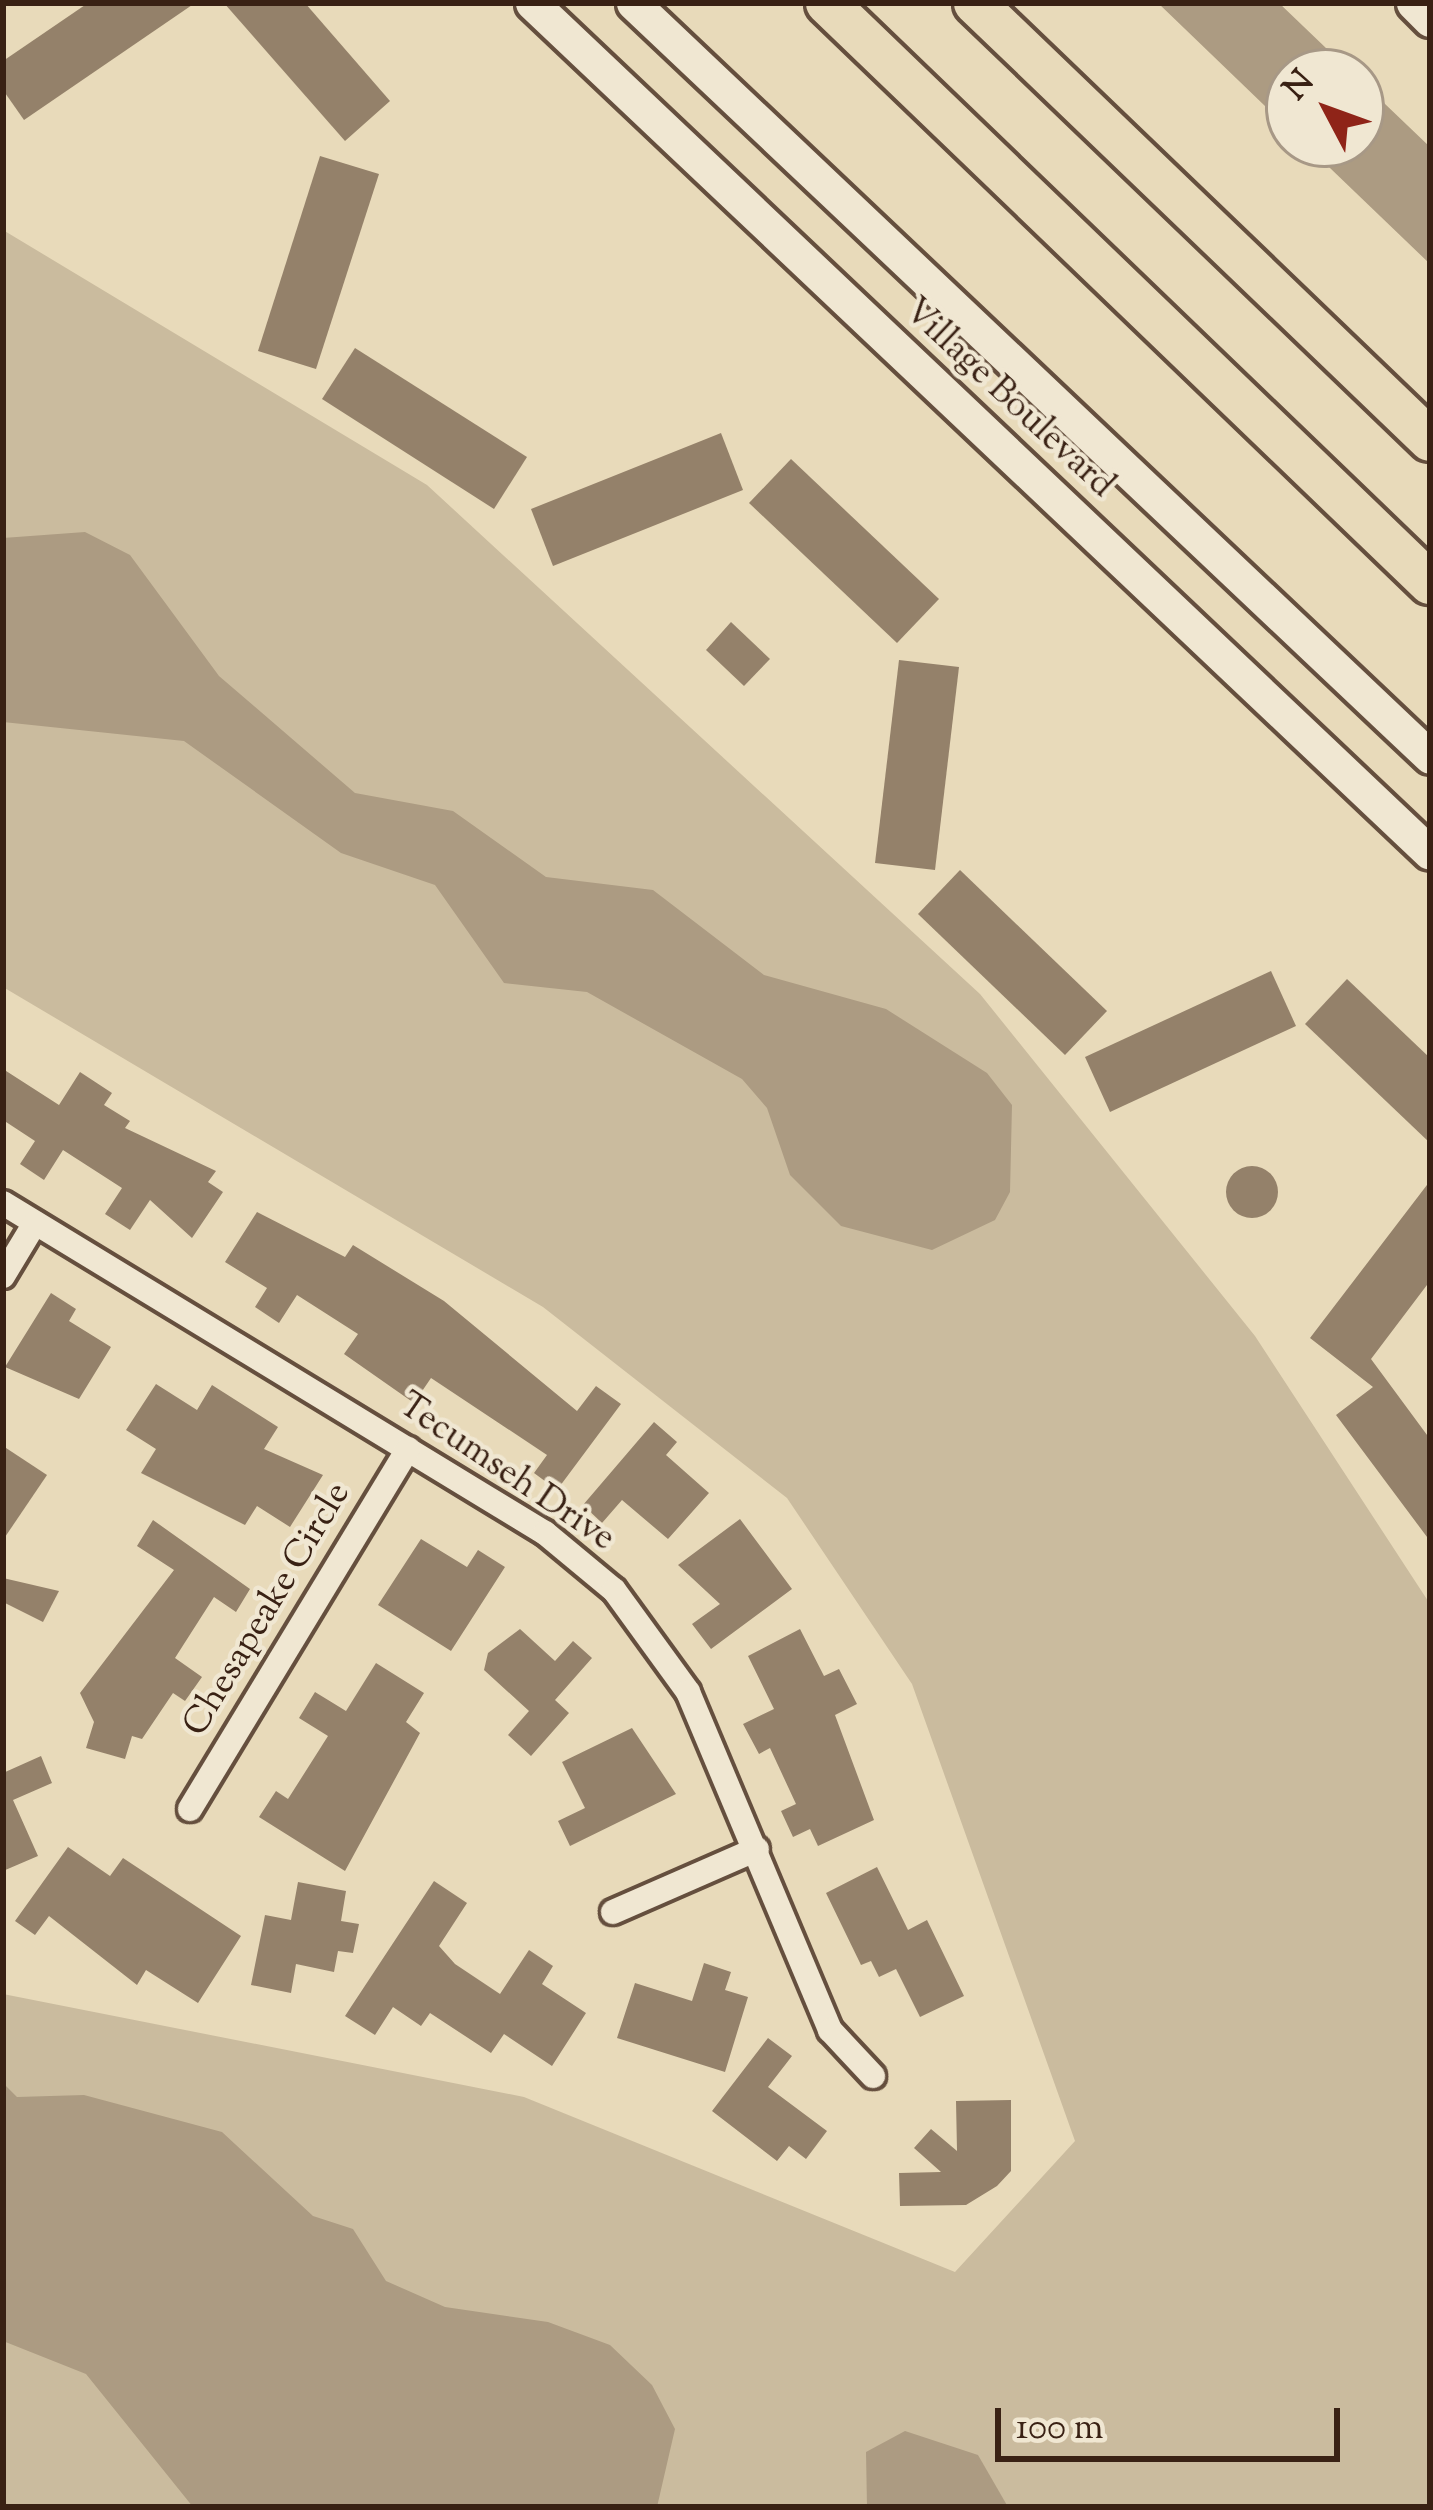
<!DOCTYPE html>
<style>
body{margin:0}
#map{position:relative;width:1433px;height:2510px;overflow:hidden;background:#e8daba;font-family:"Sorts Mill Goudy",serif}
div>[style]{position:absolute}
.green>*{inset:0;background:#cabb9e}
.water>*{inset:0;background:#ac9b82}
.building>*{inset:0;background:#94816a}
.round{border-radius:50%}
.roads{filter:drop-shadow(3px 0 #654f3e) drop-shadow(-3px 0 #654f3e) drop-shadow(0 3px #654f3e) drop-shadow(0 -3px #654f3e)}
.street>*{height:24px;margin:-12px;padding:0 12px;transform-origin:12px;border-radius:12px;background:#f0e7d2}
.secondary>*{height:33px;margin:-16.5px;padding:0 16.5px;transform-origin:16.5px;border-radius:16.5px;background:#f0e7d2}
.highway>*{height:42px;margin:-21px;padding:0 21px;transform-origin:21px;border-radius:21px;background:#e8daba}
span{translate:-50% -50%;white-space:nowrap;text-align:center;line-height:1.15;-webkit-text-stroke:9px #f0e7d2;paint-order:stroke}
.street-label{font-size:36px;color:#392114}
.frame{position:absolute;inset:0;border:6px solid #392114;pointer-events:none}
.north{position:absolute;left:1265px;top:48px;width:120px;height:120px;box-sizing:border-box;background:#f0e7d2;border:3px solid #a79886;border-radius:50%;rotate:311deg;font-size:33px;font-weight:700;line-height:48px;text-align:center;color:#392114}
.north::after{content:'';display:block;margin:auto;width:42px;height:54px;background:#8f2418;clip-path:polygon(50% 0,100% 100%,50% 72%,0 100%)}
.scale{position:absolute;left:995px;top:2408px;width:345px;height:54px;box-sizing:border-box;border:6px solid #392114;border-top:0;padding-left:15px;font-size:36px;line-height:42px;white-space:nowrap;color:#392114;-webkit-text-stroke:9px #f0e7d2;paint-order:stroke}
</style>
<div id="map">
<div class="green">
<div style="clip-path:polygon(3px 230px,427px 485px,980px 994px,1255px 1336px,1430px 1604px,1430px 2507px,3px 2507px,3px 1994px,524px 2097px,955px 2272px,1075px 2141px,912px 1684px,787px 1498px,543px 1307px,3px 987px)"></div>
</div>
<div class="water">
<div style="clip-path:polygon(1158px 3px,1279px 3px,1351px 72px,1289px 72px,1289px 129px)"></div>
<div style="clip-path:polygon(1361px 81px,1430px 147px,1430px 264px,1305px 144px,1361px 144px)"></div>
<div style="clip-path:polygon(85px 532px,130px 555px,219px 676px,355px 793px,453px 811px,546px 877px,653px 890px,764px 975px,886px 1009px,987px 1073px,1012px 1105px,1010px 1192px,995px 1220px,932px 1250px,841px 1226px,790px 1175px,767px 1108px,742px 1079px,587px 992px,504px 983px,435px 885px,341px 853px,184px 741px,3px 722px,3px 538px)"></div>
<div style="clip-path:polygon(3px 2083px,17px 2097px,84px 2095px,222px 2132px,313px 2216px,353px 2229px,386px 2281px,445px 2307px,548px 2322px,610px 2345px,652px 2385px,675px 2429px,657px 2507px,193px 2507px,86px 2374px,3px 2341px)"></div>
<div style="clip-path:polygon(905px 2431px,978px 2455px,1008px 2507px,867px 2507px,866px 2452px)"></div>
</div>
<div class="building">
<div style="clip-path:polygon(88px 3px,195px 3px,24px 120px,3px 90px,3px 61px)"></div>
<div style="clip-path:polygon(224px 3px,305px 3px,390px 101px,345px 141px)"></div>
<div style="clip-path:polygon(320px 156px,379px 174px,316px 369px,258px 351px)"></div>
<div style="clip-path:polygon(355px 348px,527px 457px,494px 509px,322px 399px)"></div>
<div style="clip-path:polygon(721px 433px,743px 490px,553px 566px,531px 509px)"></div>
<div style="clip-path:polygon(791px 459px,939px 599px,897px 643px,749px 503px)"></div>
<div style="clip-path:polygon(731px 622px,770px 659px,744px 686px,706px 650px)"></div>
<div style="clip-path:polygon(899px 660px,959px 667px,935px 870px,875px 863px)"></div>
<div style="clip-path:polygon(960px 870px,1107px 1011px,1065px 1055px,918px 914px)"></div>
<div style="clip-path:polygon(1271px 971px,1296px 1026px,1110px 1112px,1085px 1057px)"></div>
<div style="clip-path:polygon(1347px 979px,1430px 1058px,1430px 1143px,1305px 1024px)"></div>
<div style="clip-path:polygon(3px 1069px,59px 1105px,80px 1072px,112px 1093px,104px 1105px,130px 1121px,125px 1128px,216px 1171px,208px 1182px,223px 1192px,192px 1238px,150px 1200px,130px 1230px,105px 1214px,122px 1188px,63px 1150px,44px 1180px,20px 1164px,35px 1141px,3px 1120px)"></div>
<div class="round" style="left:1226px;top:1166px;width:52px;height:52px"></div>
<div style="clip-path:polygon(1430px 1181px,1430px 1281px,1371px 1359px,1430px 1439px,1430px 1541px,1336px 1415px,1373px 1387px,1310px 1338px)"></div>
<div style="clip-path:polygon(257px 1212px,345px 1257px,353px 1245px,444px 1301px,577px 1411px,596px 1386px,621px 1404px,557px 1490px,534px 1473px,547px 1455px,431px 1378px,414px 1403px,344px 1354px,358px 1334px,297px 1295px,279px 1323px,255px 1307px,267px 1288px,225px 1262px)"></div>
<div style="clip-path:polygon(51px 1293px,76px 1309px,69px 1321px,111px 1347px,79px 1399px,5px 1367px)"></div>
<div style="clip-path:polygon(156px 1384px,197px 1410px,212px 1385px,278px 1427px,264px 1449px,323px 1475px,290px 1527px,257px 1506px,245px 1525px,141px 1473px,156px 1449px,126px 1430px)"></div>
<div style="clip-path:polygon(654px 1422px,677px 1442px,666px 1455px,709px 1493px,668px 1539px,622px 1500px,602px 1523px,583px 1505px)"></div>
<div style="clip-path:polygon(3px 1446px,47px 1475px,3px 1540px)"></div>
<div style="clip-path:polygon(740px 1519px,792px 1589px,711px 1649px,692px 1624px,720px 1604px,678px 1565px)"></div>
<div style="clip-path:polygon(153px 1520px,250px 1589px,236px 1612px,214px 1597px,175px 1658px,202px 1677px,185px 1701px,173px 1693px,142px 1739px,132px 1736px,125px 1759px,86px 1748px,94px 1722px,80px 1693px,174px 1570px,137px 1546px)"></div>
<div style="clip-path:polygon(421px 1539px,467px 1567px,478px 1550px,505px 1567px,451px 1651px,378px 1605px)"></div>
<div style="clip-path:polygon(3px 1578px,59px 1591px,43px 1622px,3px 1602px)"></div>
<div style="clip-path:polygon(520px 1629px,555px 1661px,573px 1641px,592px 1658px,555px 1700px,569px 1713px,531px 1756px,508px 1735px,529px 1711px,484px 1670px,488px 1653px)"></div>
<div style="clip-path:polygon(800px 1629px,824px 1676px,839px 1669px,857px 1704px,835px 1715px,874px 1820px,818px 1846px,810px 1829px,793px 1837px,781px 1811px,796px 1804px,770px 1748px,759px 1754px,743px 1724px,774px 1709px,748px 1656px)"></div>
<div style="clip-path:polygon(376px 1663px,424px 1693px,406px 1722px,420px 1733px,345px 1871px,259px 1817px,276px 1791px,288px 1799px,328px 1736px,299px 1718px,315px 1692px,346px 1711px)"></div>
<div style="clip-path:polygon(632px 1728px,676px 1794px,570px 1846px,558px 1821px,585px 1808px,562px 1762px)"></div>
<div style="clip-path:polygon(41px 1756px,52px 1783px,13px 1800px,38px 1856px,3px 1871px,3px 1773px)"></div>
<div style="clip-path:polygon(68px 1847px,110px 1876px,123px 1858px,241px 1936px,198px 2003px,146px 1970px,137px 1985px,49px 1916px,35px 1935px,15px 1921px)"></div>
<div style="clip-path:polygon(877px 1867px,908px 1930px,927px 1920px,964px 1996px,920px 2017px,896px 1969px,879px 1977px,871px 1961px,861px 1965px,826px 1893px)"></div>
<div style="clip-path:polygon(434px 1881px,467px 1903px,439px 1946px,455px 1964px,500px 1994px,529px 1950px,553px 1966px,542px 1984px,586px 2013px,552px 2066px,504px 2034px,491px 2053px,430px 2013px,421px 2026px,393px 2007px,375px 2035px,345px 2016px)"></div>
<div style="clip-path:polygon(298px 1882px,346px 1891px,341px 1921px,359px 1924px,353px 1953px,338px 1951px,334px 1972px,296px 1964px,291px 1993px,251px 1985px,265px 1915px,291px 1920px)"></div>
<div style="clip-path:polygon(704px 1963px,731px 1972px,725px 1990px,748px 1997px,725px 2072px,617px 2038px,635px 1983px,692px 2001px)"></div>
<div style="clip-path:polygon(768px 2038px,792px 2056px,768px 2087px,827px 2131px,806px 2159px,789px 2146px,777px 2161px,712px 2111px)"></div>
<div style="clip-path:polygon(1011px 2100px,1011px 2171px,997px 2186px,966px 2205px,900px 2206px,899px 2173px,941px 2172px,914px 2148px,931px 2129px,957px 2151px,956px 2101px)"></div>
</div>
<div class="roads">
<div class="street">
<div style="left:3px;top:1203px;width:635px;rotate:31.34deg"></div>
<div style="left:545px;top:1533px;width:89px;rotate:39.6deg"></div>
<div style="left:614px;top:1590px;width:126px;rotate:54deg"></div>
<div style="left:688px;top:1692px;width:367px;rotate:67.2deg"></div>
<div style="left:830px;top:2030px;width:63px;rotate:46.9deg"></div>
<div style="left:3px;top:1276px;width:62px;rotate:-58.9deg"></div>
<div style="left:190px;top:1809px;width:421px;rotate:-58.8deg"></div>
<div style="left:613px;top:1912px;width:157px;rotate:-23.6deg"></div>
</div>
<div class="secondary">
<div style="left:532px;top:3px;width:1236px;rotate:43.43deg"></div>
<div style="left:633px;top:3px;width:1097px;rotate:43.41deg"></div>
<div style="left:1413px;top:3px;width:24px;rotate:45deg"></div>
</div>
<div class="highway">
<div style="left:827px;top:3px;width:837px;rotate:43.89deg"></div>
<div style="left:975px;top:3px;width:631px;rotate:43.84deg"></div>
</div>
</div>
<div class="street-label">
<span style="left:1008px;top:399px;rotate:43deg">Village Boulevard</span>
<span style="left:506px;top:1473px;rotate:34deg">Tecumseh Drive</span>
<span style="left:268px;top:1610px;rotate:-59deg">Chesapeake Circle</span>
</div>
<div class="frame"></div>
<div class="north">N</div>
<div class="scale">100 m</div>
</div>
